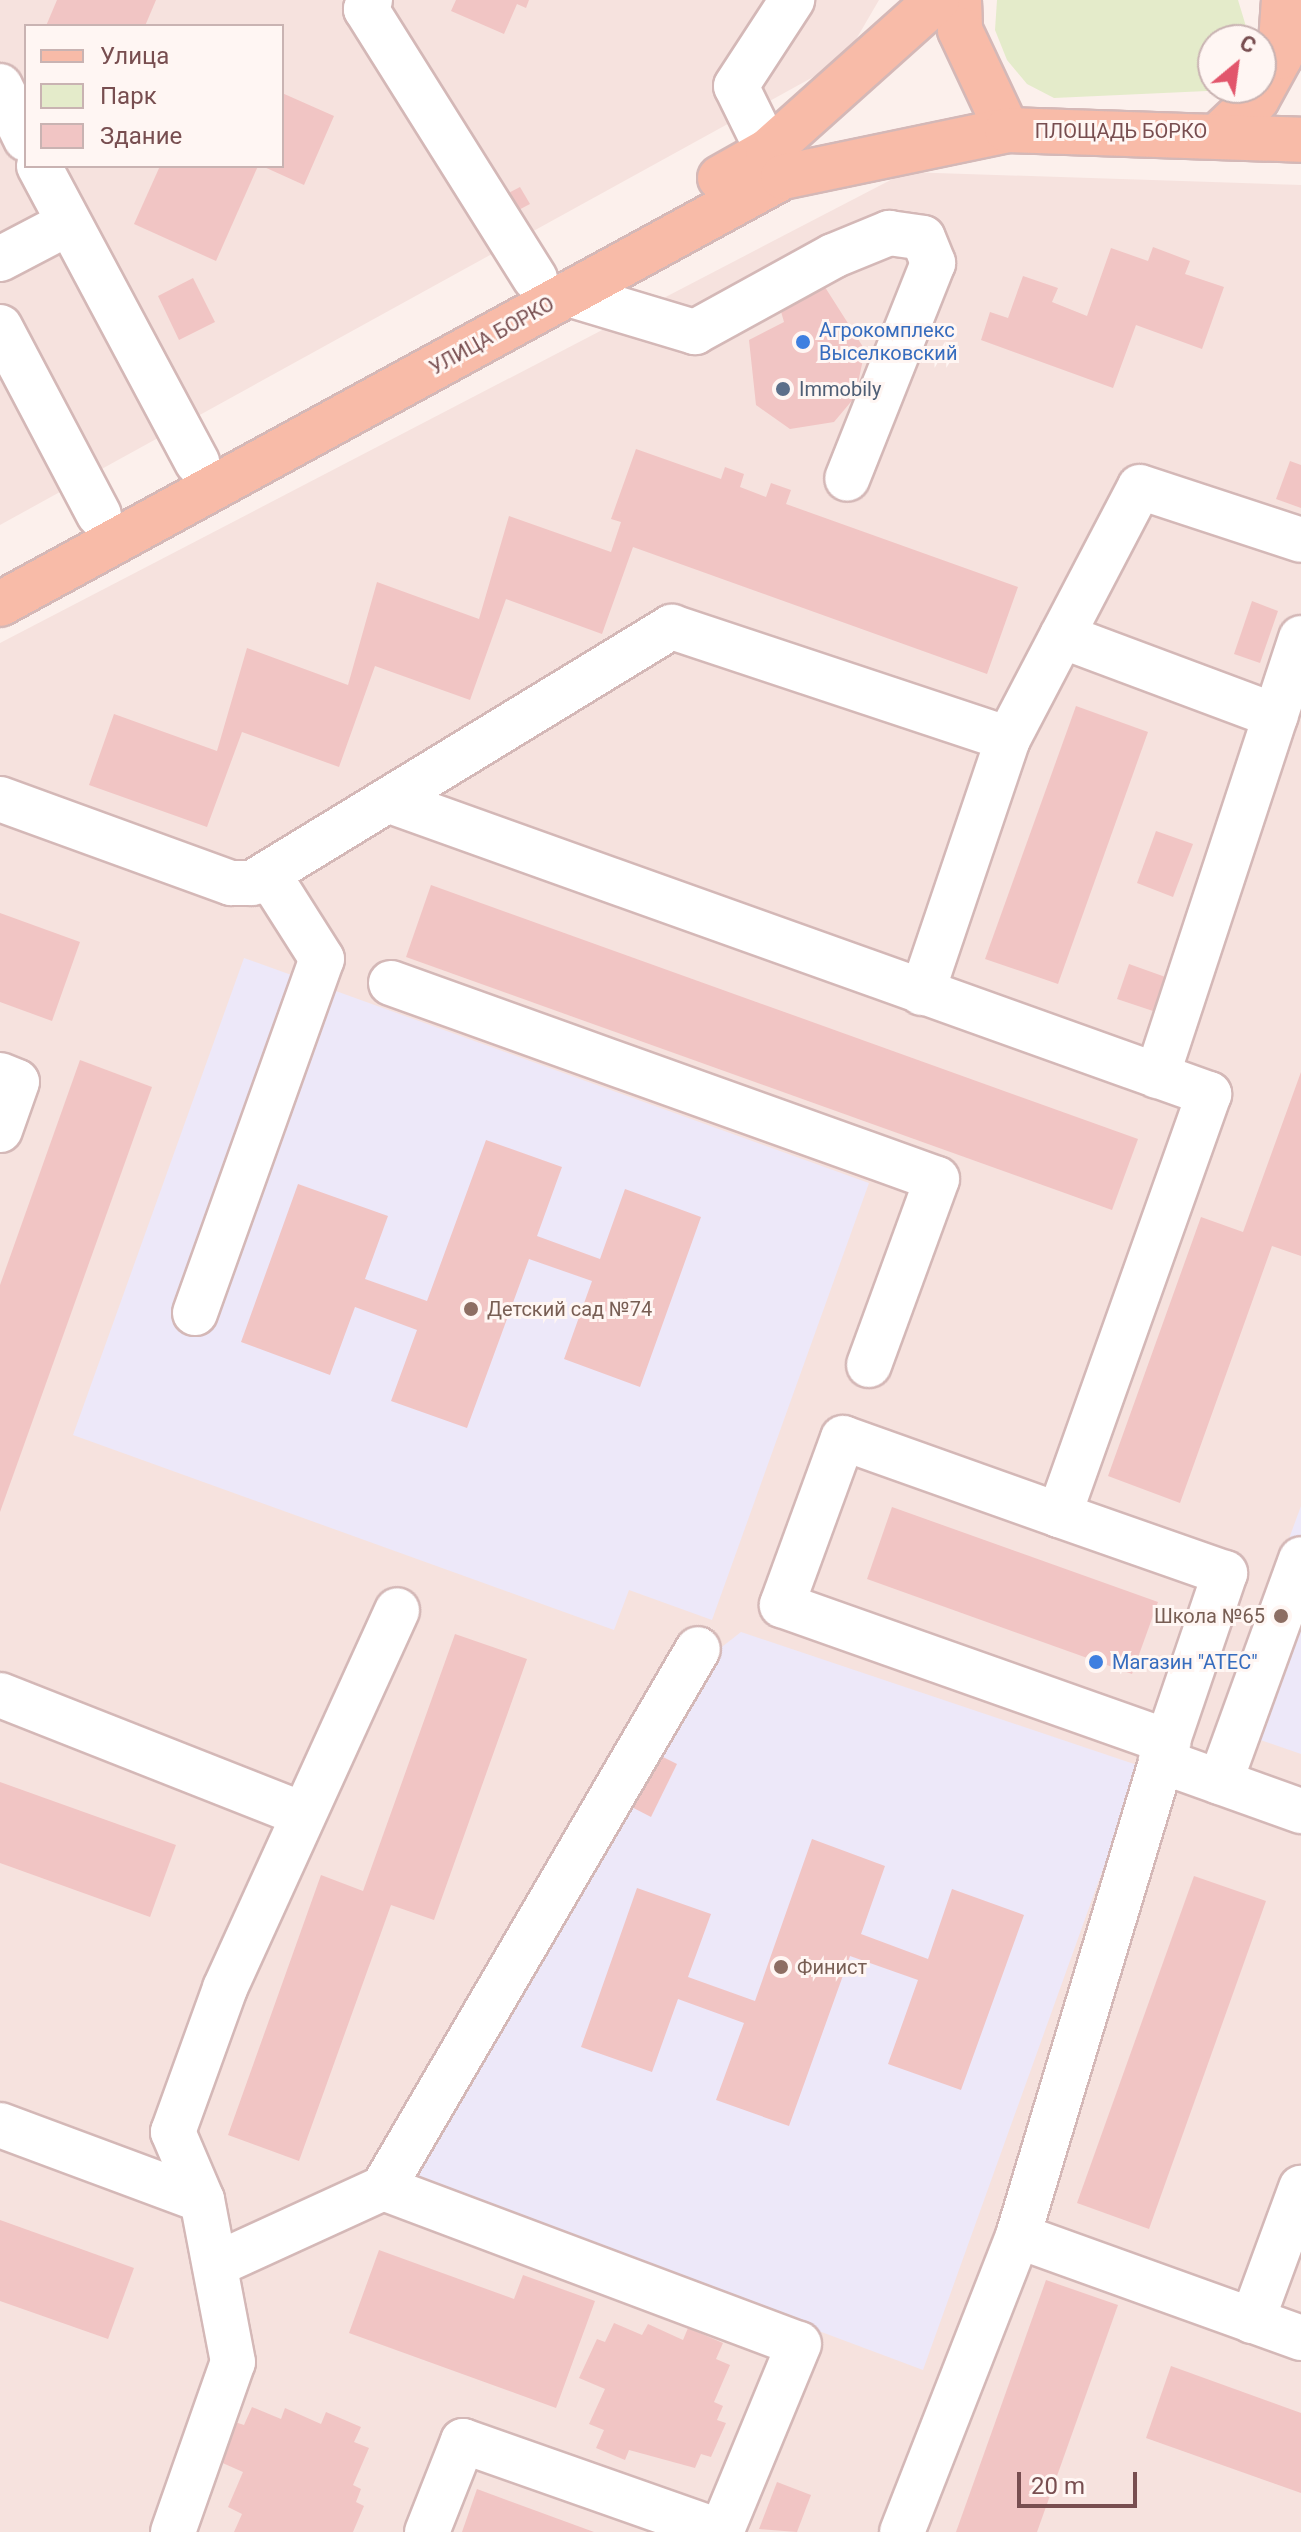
<!DOCTYPE html>
<meta charset="utf-8">
<style>
body{margin:0}
#map{position:relative;width:1301px;height:2532px;overflow:hidden;background:#fcf0ec;font-family:Roboto,sans-serif}
div>[style]{position:absolute}
.residential>*{inset:0;background:#f6e2de}
.education>*{inset:0;background:#ede8f9}
.green>*{inset:0;background:#e4ebca}
.building>*{inset:0;background:#f1c5c4}
.roads{filter:drop-shadow(2px 0 #d4b8b7) drop-shadow(-2px 0 #d4b8b7) drop-shadow(0 2px #d4b8b7) drop-shadow(0 -2px #d4b8b7)}
.minor>*{height:44px;margin:-22px;padding:0 22px;transform-origin:22px;border-radius:22px;background:#fff}
.major>*{height:44px;margin:-22px;padding:0 22px;transform-origin:22px;border-radius:22px;background:#f8bba8}
.dots>*{width:22px;height:22px;translate:-50% -50%;box-sizing:border-box;border:4px solid #fff6f3;border-radius:50%}
span{translate:-50% -50%;white-space:nowrap;text-align:center;line-height:1.15;-webkit-text-stroke:6px #fff6f3;paint-order:stroke}
.street-label{font-size:20px;color:#784e50}
.shop-label{font-size:20px;color:#366cbe}
.left{translate:0 -50%;text-align:left}
.service-label{font-size:20px;color:#4e5e75}
.education-label{font-size:20px;color:#785e54}
.right{translate:-100% -50%;text-align:right}
.legend{position:absolute;left:24px;top:24px;width:260px;height:144px;box-sizing:border-box;background:#fff6f3;border:2px solid #c9b3b2;margin:0;padding:10px 14px;list-style:none;font-size:24px;color:#784e50}
.legend li{display:flex;align-items:center;gap:16px;height:40px}
.legend b{width:40px;border:2px solid #c9b3b2}
.north{position:absolute;left:1197px;top:24px;width:80px;height:80px;box-sizing:border-box;background:#fff6f3;border:2px solid #c9b3b2;border-radius:50%;rotate:29deg;font-size:22px;font-weight:700;line-height:32px;text-align:center;color:#784e50}
.north::after{content:'';display:block;margin:auto;width:28px;height:36px;background:#e2566c;clip-path:polygon(50% 0,100% 100%,50% 72%,0 100%)}
.scale{position:absolute;left:1017px;top:2472px;width:120px;height:36px;box-sizing:border-box;border:4px solid #784e50;border-top:0;padding-left:10px;font-size:24px;line-height:28px;white-space:nowrap;color:#784e50;-webkit-text-stroke:6px #fff6f3;paint-order:stroke}
</style>
<div id="map">
<div class="residential">
<div style="clip-path:polygon(evenodd,0 0,879px 0,844px 60px,0 525px,0 0,26px 26px,282px 26px,282px 166px,26px 166px,26px 26px)"></div>
<div style="clip-path:polygon(906px 172px,1301px 185px,1301px 2532px,0 2532px,0 643px)"></div>
</div>
<div class="education">
<div style="clip-path:polygon(244px 958px,869px 1183px,712px 1620px,629px 1590px,614px 1630px,73px 1435px)"></div>
<div style="clip-path:polygon(1301px 1506px,1301px 1754px,1220px 1726px)"></div>
<div style="clip-path:polygon(741px 1632px,1140px 1766px,923px 2370px,385px 2169px,628px 1720px)"></div>
</div>
<div class="green">
<div style="clip-path:polygon(997px 0,1238px 0,1248px 33px,1247px 40px,1213px 40px,1214px 88px,1207px 91px,1054px 98px,1027px 84px,1007px 60px,995px 30px)"></div>
</div>
<div class="building">
<div style="clip-path:polygon(57px 0,156px 0,145px 26px,46px 26px)"></div>
<div style="clip-path:polygon(456px 0,529px 0,526px 8px,517px 4px,504px 34px,451px 11px)"></div>
<div style="clip-path:polygon(282px 93px,334px 116px,304px 185px,262px 166px,282px 166px)"></div>
<div style="clip-path:polygon(160px 166px,258px 166px,216px 261px,134px 224px)"></div>
<div style="clip-path:polygon(520px 187px,530px 204px,507px 216px,497px 199px)"></div>
<div style="clip-path:polygon(1153px 247px,1190px 261px,1185px 274px,1224px 287px,1202px 349px,1136px 325px,1113px 388px,981px 340px,990px 312px,1008px 318px,1023px 276px,1058px 288px,1052px 302px,1087px 316px,1111px 248px,1148px 261px)"></div>
<div style="clip-path:polygon(193px 278px,215px 322px,179px 340px,158px 296px)"></div>
<div style="clip-path:polygon(823px 284px,865px 350px,855px 397px,834px 422px,790px 429px,756px 405px,749px 340px,784px 322px,780px 308px)"></div>
<div style="clip-path:polygon(636px 449px,721px 479px,725px 467px,744px 474px,740px 487px,766px 497px,771px 483px,791px 490px,786px 504px,1018px 587px,987px 674px,633px 547px,602px 634px,506px 599px,470px 700px,375px 666px,339px 767px,242px 732px,207px 827px,89px 785px,114px 714px,217px 751px,247px 648px,348px 685px,377px 582px,479px 619px,509px 516px,611px 552px,621px 522px,611px 519px)"></div>
<div style="clip-path:polygon(1290px 461px,1301px 465px,1301px 508px,1276px 499px)"></div>
<div style="clip-path:polygon(1252px 601px,1278px 611px,1260px 663px,1234px 654px)"></div>
<div style="clip-path:polygon(1076px 706px,1148px 732px,1058px 984px,985px 959px)"></div>
<div style="clip-path:polygon(1156px 831px,1193px 844px,1173px 897px,1137px 883px)"></div>
<div style="clip-path:polygon(431px 885px,1138px 1139px,1112px 1210px,406px 957px)"></div>
<div style="clip-path:polygon(0 913px,80px 942px,52px 1021px,0 1002px)"></div>
<div style="clip-path:polygon(1129px 964px,1171px 979px,1159px 1013px,1117px 999px)"></div>
<div style="clip-path:polygon(80px 1060px,152px 1087px,0 1512px,0 1285px)"></div>
<div style="clip-path:polygon(1301px 1072px,1301px 1256px,1272px 1246px,1180px 1503px,1108px 1476px,1201px 1217px,1243px 1232px)"></div>
<div style="clip-path:polygon(486px 1140px,562px 1167px,537px 1236px,600px 1259px,625px 1189px,701px 1217px,640px 1387px,564px 1359px,592px 1281px,529px 1259px,467px 1428px,391px 1401px,417px 1330px,355px 1307px,330px 1375px,241px 1342px,298px 1184px,388px 1216px,365px 1279px,427px 1301px)"></div>
<div style="clip-path:polygon(892px 1507px,1158px 1602px,1132px 1674px,867px 1579px)"></div>
<div style="clip-path:polygon(455px 1634px,527px 1659px,434px 1920px,391px 1905px,299px 2161px,228px 2135px,321px 1875px,363px 1891px)"></div>
<div style="clip-path:polygon(645px 1748px,677px 1764px,651px 1817px,618px 1800px)"></div>
<div style="clip-path:polygon(0 1782px,176px 1845px,150px 1917px,0 1863px)"></div>
<div style="clip-path:polygon(812px 1839px,885px 1866px,861px 1934px,928px 1959px,952px 1889px,1024px 1915px,961px 2090px,888px 2064px,918px 1980px,850px 1956px,789px 2126px,716px 2100px,744px 2023px,678px 1999px,652px 2072px,581px 2047px,637px 1888px,711px 1914px,688px 1977px,755px 2001px)"></div>
<div style="clip-path:polygon(1194px 1876px,1266px 1901px,1149px 2229px,1077px 2203px)"></div>
<div style="clip-path:polygon(0 2220px,134px 2268px,108px 2339px,0 2301px)"></div>
<div style="clip-path:polygon(379px 2250px,514px 2299px,523px 2275px,595px 2301px,556px 2408px,349px 2333px)"></div>
<div style="clip-path:polygon(1046px 2280px,1118px 2305px,1037px 2532px,956px 2532px)"></div>
<div style="clip-path:polygon(614px 2323px,642px 2335px,648px 2324px,683px 2340px,688px 2328px,723px 2343px,716px 2359px,730px 2365px,714px 2402px,723px 2406px,717px 2420px,726px 2423px,711px 2457px,701px 2454px,695px 2468px,629px 2450px,625px 2460px,596px 2448px,604px 2430px,589px 2424px,605px 2389px,579px 2378px,597px 2339px,605px 2342px)"></div>
<div style="clip-path:polygon(1171px 2366px,1301px 2413px,1301px 2493px,1146px 2438px)"></div>
<div style="clip-path:polygon(252px 2407px,281px 2419px,285px 2408px,321px 2424px,326px 2412px,361px 2427px,354px 2442px,369px 2448px,353px 2485px,361px 2489px,356px 2502px,364px 2506px,353px 2532px,234px 2532px,242px 2514px,228px 2507px,243px 2472px,218px 2461px,235px 2422px,244px 2425px)"></div>
<div style="clip-path:polygon(777px 2482px,811px 2495px,797px 2532px,759px 2529px)"></div>
<div style="clip-path:polygon(477px 2489px,594px 2532px,462px 2532px)"></div>
</div>
<div class="roads">
<div class="minor">
<div style="left:370px;top:0;width:10px;rotate:114deg"></div>
<div style="left:366px;top:9px;width:318px;rotate:57.9deg"></div>
<div style="left:0;top:86px;width:59px;rotate:63.9deg"></div>
<div style="left:768px;top:151px;width:72px;rotate:-116.2deg"></div>
<div style="left:736px;top:86px;width:103px;rotate:-56.9deg"></div>
<div style="left:39px;top:166px;width:336px;rotate:61.9deg"></div>
<div style="left:0;top:259px;width:76px;rotate:-27.6deg"></div>
<div style="left:568px;top:294px;width:133px;rotate:16.7deg"></div>
<div style="left:695px;top:332px;width:158px;rotate:-28.8deg"></div>
<div style="left:833px;top:256px;width:61px;rotate:-22.3deg"></div>
<div style="left:889px;top:233px;width:34px;rotate:8deg"></div>
<div style="left:923px;top:238px;width:27px;rotate:68deg"></div>
<div style="left:933px;top:263px;width:232px;rotate:111.7deg"></div>
<div style="left:0;top:327px;width:212px;rotate:62.2deg"></div>
<div style="left:1062px;top:636px;width:228px;rotate:20.5deg"></div>
<div style="left:0;top:799px;width:246px;rotate:20deg"></div>
<div style="left:231px;top:883px;width:21px"></div>
<div style="left:252px;top:883px;width:492px;rotate:-31.4deg"></div>
<div style="left:672px;top:627px;width:354px;rotate:18.4deg"></div>
<div style="left:393px;top:802px;width:867px;rotate:19.69deg"></div>
<div style="left:1209px;top:1094px;width:447px;rotate:109.6deg"></div>
<div style="left:1059px;top:1515px;width:176px;rotate:19.3deg"></div>
<div style="left:1225px;top:1573px;width:199px;rotate:108.8deg"></div>
<div style="left:391px;top:983px;width:580px;rotate:19.75deg"></div>
<div style="left:937px;top:1179px;width:198px;rotate:110.1deg"></div>
<div style="left:922px;top:993px;width:268px;rotate:-71.3deg"></div>
<div style="left:1008px;top:739px;width:284px;rotate:-62.4deg"></div>
<div style="left:1140px;top:487px;width:169px;rotate:18.2deg"></div>
<div style="left:0;top:1075px;width:18px;rotate:22deg"></div>
<div style="left:17px;top:1082px;width:51px;rotate:109.5deg"></div>
<div style="left:1157px;top:1076px;width:461px;rotate:-71.8deg"></div>
<div style="left:195px;top:1313px;width:376px;rotate:-70.3deg"></div>
<div style="left:322px;top:959px;width:97px;rotate:-122.4deg"></div>
<div style="left:1059px;top:1515px;width:229px;rotate:-160.4deg"></div>
<div style="left:843px;top:1438px;width:178px;rotate:110.1deg"></div>
<div style="left:782px;top:1605px;width:410px;rotate:19.5deg"></div>
<div style="left:0;top:1695px;width:325px;rotate:21.5deg"></div>
<div style="left:1220px;top:1782px;width:237px;rotate:-70deg"></div>
<div style="left:0;top:2125px;width:215px;rotate:20.4deg"></div>
<div style="left:383px;top:2188px;width:624px;rotate:-59.7deg"></div>
<div style="left:1018px;top:2236px;width:301px;rotate:19.8deg"></div>
<div style="left:215px;top:2265px;width:185px;rotate:-24.6deg"></div>
<div style="left:383px;top:2188px;width:444px;rotate:20.6deg"></div>
<div style="left:799px;top:2344px;width:204px;rotate:112.5deg"></div>
<div style="left:1252px;top:2321px;width:142px;rotate:-69.8deg"></div>
<div style="left:173px;top:2532px;width:180px;rotate:-70.6deg"></div>
<div style="left:233px;top:2362px;width:165px;rotate:-100.8deg"></div>
<div style="left:202px;top:2200px;width:74px;rotate:-113.1deg"></div>
<div style="left:173px;top:2132px;width:153px;rotate:-70.1deg"></div>
<div style="left:225px;top:1988px;width:415px;rotate:-65.5deg"></div>
<div style="left:427px;top:2532px;width:98px;rotate:-68.4deg"></div>
<div style="left:463px;top:2441px;width:274px;rotate:19.4deg"></div>
<div style="left:902px;top:2532px;width:318px;rotate:-68.6deg"></div>
<div style="left:1018px;top:2236px;width:496px;rotate:-73.2deg"></div>
<div style="left:1161px;top:1761px;width:149px;rotate:19.7deg"></div>
</div>
<div class="major">
<div style="left:959px;top:0;width:30px;rotate:88deg"></div>
<div style="left:960px;top:30px;width:110px;rotate:64.8deg"></div>
<div style="left:1222px;top:132px;width:48px;rotate:-43.3deg"></div>
<div style="left:1257px;top:99px;width:48px;rotate:-61.3deg"></div>
<div style="left:1280px;top:57px;width:57px;rotate:-86deg"></div>
<div style="left:720px;top:178px;width:55px;rotate:-29.4deg"></div>
<div style="left:768px;top:151px;width:227px;rotate:-41.8deg"></div>
<div style="left:0;top:604px;width:892px;rotate:-28.61deg"></div>
<div style="left:783px;top:177px;width:229px;rotate:-11.8deg"></div>
<div style="left:1007px;top:130px;width:294px;rotate:1.9deg"></div>
</div>
</div>
<div class="dots">
<div style="left:803px;top:342px;background:#3f7fe0"></div>
<div style="left:783px;top:389px;background:#5c6f8a"></div>
<div style="left:471px;top:1309px;background:#8d6e63"></div>
<div style="left:1281px;top:1616px;background:#8d6e63"></div>
<div style="left:1096px;top:1662px;background:#3f7fe0"></div>
<div style="left:781px;top:1967px;background:#8d6e63"></div>
</div>
<div class="street-label">
<span style="left:1121px;top:131px">ПЛОЩАДЬ БОРКО</span>
<span style="left:492px;top:336px;rotate:-29deg">УЛИЦА БОРКО</span>
</div>
<div class="shop-label">
<span class="left" style="left:819px;top:342px">Агрокомплекс<br>Выселковский</span>
<span class="left" style="left:1112px;top:1662px">Магазин "АТЕС"</span>
</div>
<div class="service-label">
<span class="left" style="left:799px;top:389px">Immobily</span>
</div>
<div class="education-label">
<span class="left" style="left:487px;top:1309px">Детский сад №74</span>
<span class="right" style="left:1265px;top:1616px">Школа №65</span>
<span class="left" style="left:797px;top:1967px">Финист</span>
</div>
<ul class="legend">
<li><b style="height:10px;background:#f8bba8"></b>Улица</li>
<li><b style="height:22px;background:#e4ebca"></b>Парк</li>
<li><b style="height:22px;background:#f1c5c4"></b>Здание</li>
</ul>
<div class="north">С</div>
<div class="scale">20 m</div>
</div>
